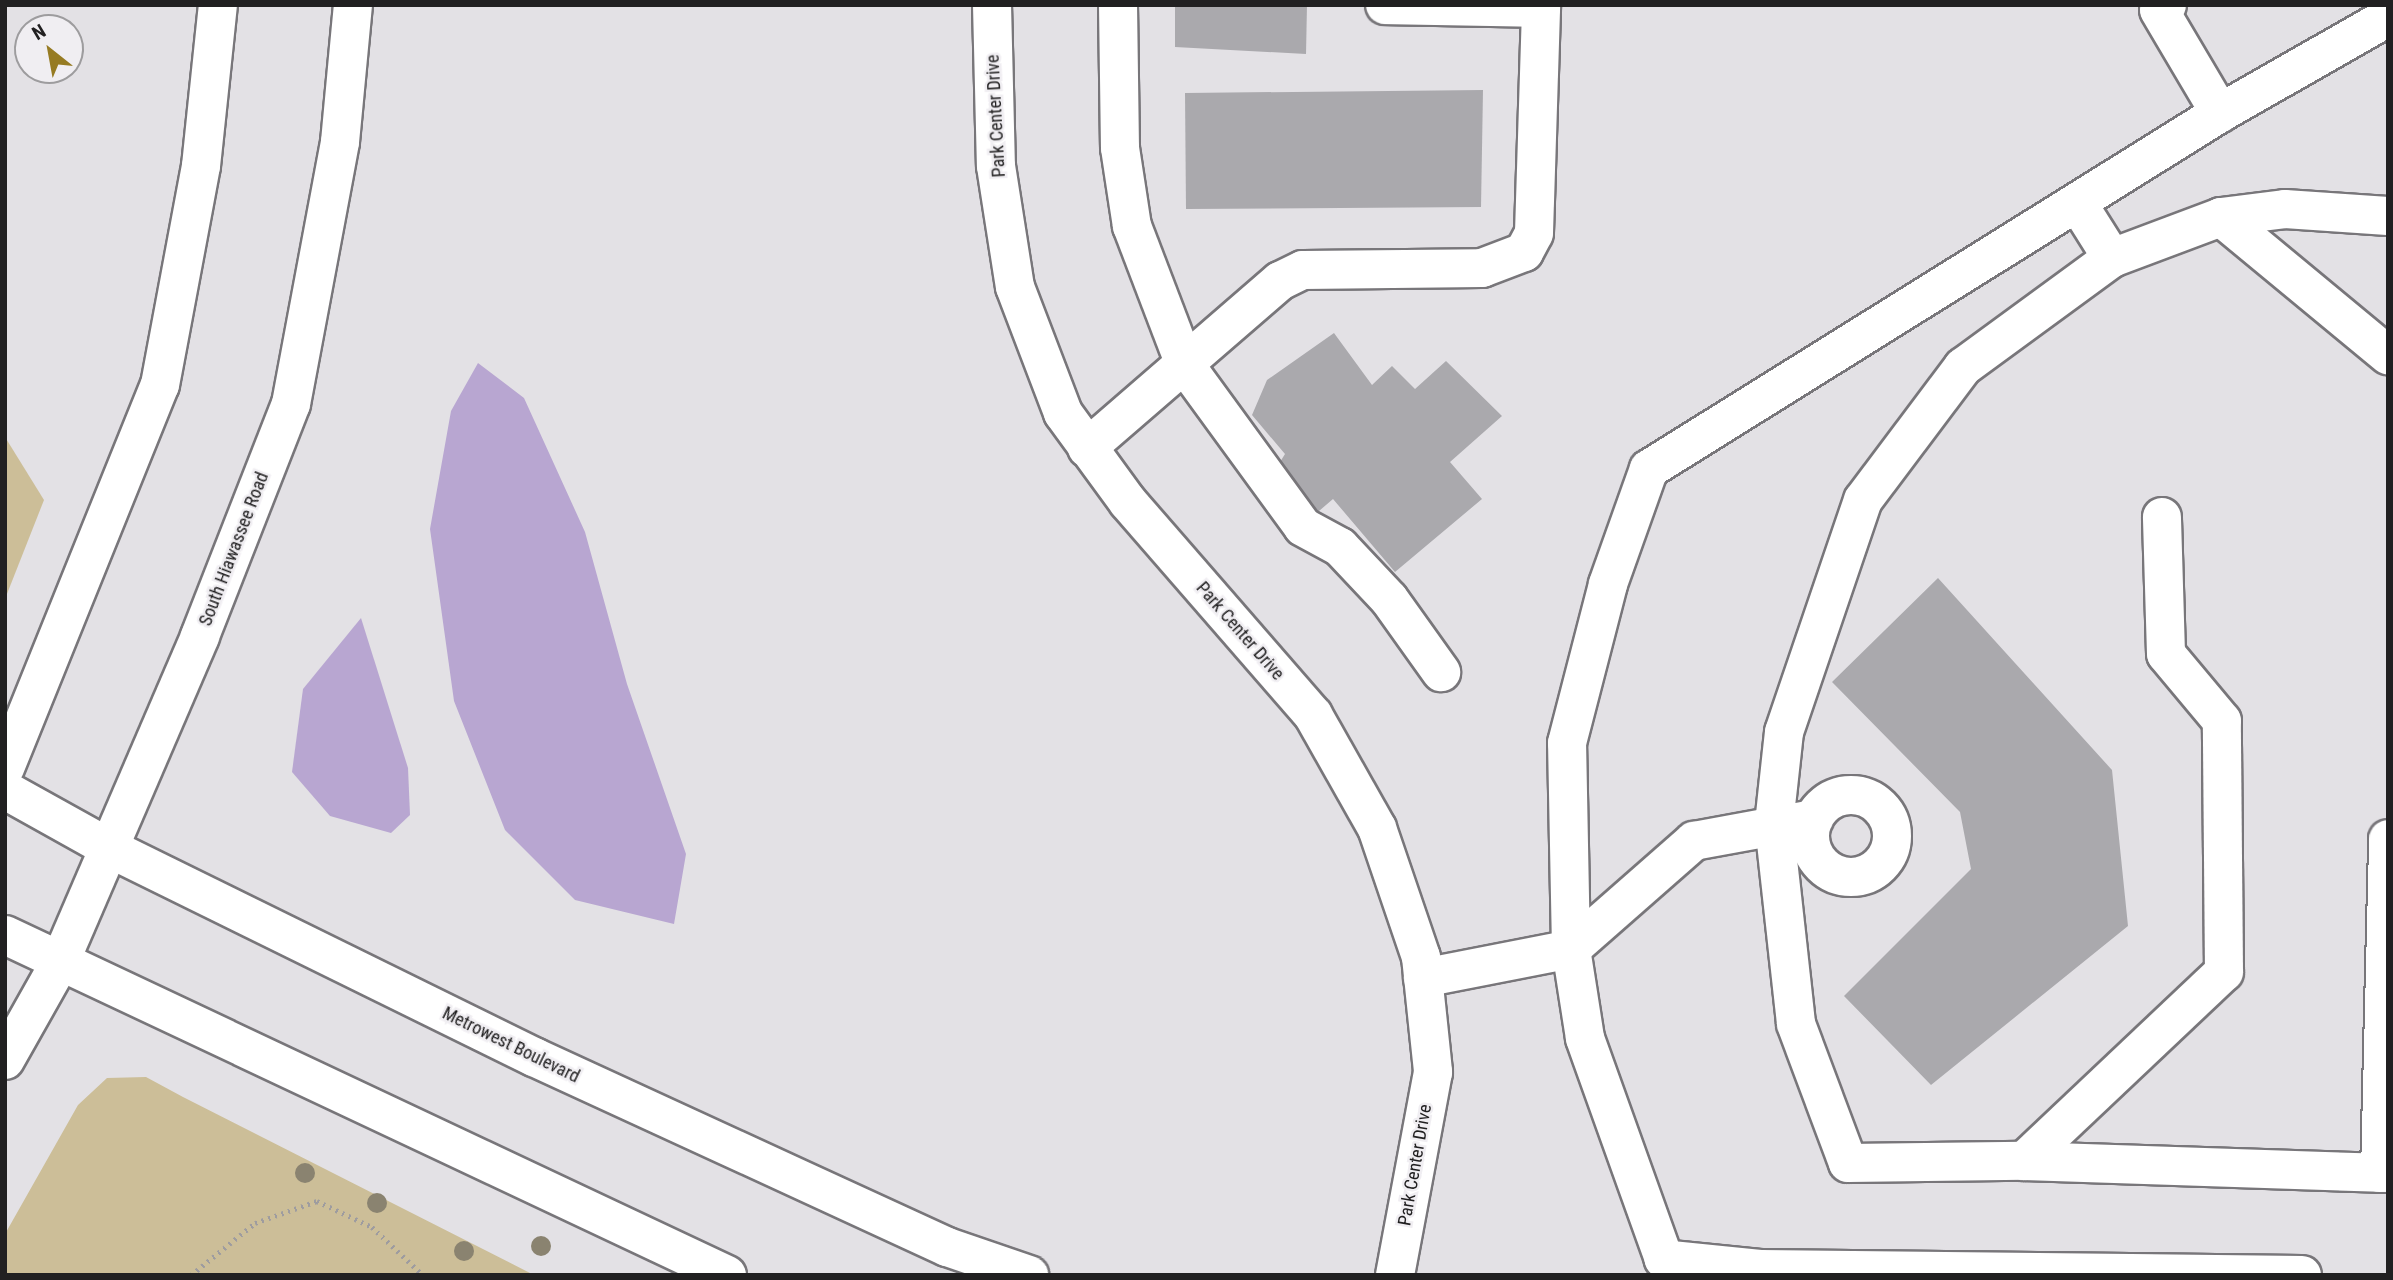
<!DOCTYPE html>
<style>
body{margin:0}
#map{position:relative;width:2393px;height:1280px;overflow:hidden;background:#e3e1e5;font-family:"Roboto Condensed",sans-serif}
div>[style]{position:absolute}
.green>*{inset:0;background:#ccbe98}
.water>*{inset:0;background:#b8a6d1}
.building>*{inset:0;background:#aaa9ad}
.path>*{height:4.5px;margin-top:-2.25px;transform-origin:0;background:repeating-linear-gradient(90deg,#9e9c9f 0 2px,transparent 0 7px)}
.roads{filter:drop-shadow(2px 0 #78767a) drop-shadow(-2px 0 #78767a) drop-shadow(0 2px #78767a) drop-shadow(0 -2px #78767a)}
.minor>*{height:38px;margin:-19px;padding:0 19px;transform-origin:19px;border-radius:19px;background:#fff}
.minor>.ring{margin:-19px;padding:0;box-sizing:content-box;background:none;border:38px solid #fff;border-radius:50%}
.trees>*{width:20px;height:20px;margin:-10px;border-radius:50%;background:#8a8370}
span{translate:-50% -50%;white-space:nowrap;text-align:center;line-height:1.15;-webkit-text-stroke:5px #f0eef2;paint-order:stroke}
.street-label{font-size:18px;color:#212021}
.frame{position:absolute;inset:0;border:7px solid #212021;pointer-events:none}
.north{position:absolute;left:14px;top:14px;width:70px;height:70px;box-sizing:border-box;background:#f0eef2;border:2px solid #9d9c9e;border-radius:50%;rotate:329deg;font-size:19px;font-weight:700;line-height:28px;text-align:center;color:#212021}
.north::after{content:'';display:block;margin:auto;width:24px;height:32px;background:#967b23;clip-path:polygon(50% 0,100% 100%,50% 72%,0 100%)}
</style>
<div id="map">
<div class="green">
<div style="clip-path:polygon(5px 437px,44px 500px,5px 599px)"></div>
<div style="clip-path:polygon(146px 1077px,183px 1097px,534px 1275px,5px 1275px,5px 1234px,78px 1105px,107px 1078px)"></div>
</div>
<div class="water">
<div style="clip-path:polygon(478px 363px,524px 398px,585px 532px,627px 684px,686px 854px,674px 924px,575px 900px,505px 830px,454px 701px,430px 529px,451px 411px)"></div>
<div style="clip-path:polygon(361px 618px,408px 768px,410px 815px,391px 833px,330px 816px,292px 772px,303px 689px)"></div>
</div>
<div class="building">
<div style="clip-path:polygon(1175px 5px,1307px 5px,1306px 54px,1175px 47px)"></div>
<div style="clip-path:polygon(1483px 90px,1481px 207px,1186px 209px,1185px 93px)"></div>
<div style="clip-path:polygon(1334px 333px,1372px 385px,1392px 366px,1415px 389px,1446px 361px,1502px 416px,1450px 462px,1482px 499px,1395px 572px,1333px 499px,1305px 523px,1272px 475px,1285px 454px,1252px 415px,1267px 380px)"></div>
<div style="clip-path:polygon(1938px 578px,2112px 770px,2128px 926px,1931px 1085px,1844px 996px,1971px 869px,1960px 812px,1832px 682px)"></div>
</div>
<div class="path">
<div style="left:191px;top:1275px;width:82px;rotate:-39.1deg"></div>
<div style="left:255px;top:1223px;width:66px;rotate:-19.5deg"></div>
<div style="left:317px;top:1201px;width:61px;rotate:25.3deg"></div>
<div style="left:372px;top:1227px;width:70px;rotate:43.3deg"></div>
</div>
<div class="roads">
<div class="minor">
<div style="left:992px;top:5px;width:161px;rotate:88.6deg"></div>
<div style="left:996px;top:166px;width:122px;rotate:81.1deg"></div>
<div style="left:1015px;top:287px;width:135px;rotate:69.1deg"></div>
<div style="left:1063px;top:413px;width:110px;rotate:53.9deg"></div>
<div style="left:1128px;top:502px;width:282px;rotate:49deg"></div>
<div style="left:1313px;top:715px;width:130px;rotate:60.5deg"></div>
<div style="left:1377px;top:828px;width:136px;rotate:71.2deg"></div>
<div style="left:1421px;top:957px;width:116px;rotate:84deg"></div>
<div style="left:1433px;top:1072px;width:207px;rotate:100.6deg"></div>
<div style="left:1118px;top:5px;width:143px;rotate:89.2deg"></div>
<div style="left:1120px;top:148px;width:79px;rotate:81.3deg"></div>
<div style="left:1132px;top:226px;width:149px;rotate:69.1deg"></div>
<div style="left:1185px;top:365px;width:200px;rotate:53.9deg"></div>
<div style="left:1303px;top:527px;width:42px;rotate:28.4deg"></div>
<div style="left:1340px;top:547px;width:71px;rotate:46.7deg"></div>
<div style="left:1389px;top:599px;width:90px;rotate:54.5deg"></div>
<div style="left:2167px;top:5px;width:9px;rotate:148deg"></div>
<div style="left:2159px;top:10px;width:120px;rotate:59.4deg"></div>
<div style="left:2078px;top:204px;width:64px;rotate:57.8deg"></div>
<div style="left:2112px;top:258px;width:116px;rotate:-20.6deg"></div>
<div style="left:2221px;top:217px;width:64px;rotate:-7.1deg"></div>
<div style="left:2285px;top:209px;width:103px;rotate:3.9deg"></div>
<div style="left:2221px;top:217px;width:217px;rotate:39.6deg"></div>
<div style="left:2112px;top:258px;width:185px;rotate:143.8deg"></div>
<div style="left:1963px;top:367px;width:166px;rotate:126.9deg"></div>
<div style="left:1863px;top:500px;width:245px;rotate:108.8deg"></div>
<div style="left:1784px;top:732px;width:93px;rotate:96.2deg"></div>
<div style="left:1774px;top:824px;width:201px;rotate:83.7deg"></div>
<div style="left:1796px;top:1024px;width:148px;rotate:69.5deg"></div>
<div style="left:1848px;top:1163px;width:176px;rotate:-0.7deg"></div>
<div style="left:2024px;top:1161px;width:364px;rotate:1.9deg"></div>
<div style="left:1087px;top:448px;width:255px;rotate:-40.9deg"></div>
<div style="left:1280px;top:281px;width:25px;rotate:-26deg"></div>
<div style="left:1303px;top:270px;width:179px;rotate:-0.6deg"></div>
<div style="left:1482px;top:268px;width:45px;rotate:-20.9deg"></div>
<div style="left:1524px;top:252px;width:21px;rotate:-62deg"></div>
<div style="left:1534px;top:233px;width:225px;rotate:-88.2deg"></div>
<div style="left:1541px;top:8px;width:156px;rotate:-178.9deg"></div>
<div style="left:5px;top:768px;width:413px;rotate:-68deg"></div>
<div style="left:160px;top:385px;width:223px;rotate:-79.4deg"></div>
<div style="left:201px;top:166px;width:162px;rotate:-84deg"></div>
<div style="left:5px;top:790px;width:119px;rotate:29.1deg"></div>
<div style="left:109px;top:848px;width:474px;rotate:26.2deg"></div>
<div style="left:534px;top:1057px;width:455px;rotate:24.7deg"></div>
<div style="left:947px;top:1247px;width:87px;rotate:18.9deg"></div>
<div class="ring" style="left:1810px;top:795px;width:44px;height:44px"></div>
<div style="left:5px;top:935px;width:798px;rotate:25.22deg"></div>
<div style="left:1423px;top:978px;width:151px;rotate:-11.1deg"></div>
<div style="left:1571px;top:949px;width:164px;rotate:-41.3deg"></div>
<div style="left:1694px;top:841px;width:122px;rotate:-10.4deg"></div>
<div style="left:5px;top:1060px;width:110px;rotate:-60.6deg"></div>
<div style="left:59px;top:964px;width:357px;rotate:-66.7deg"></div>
<div style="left:200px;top:636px;width:249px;rotate:-68.6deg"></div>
<div style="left:291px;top:404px;width:267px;rotate:-79.4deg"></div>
<div style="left:340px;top:142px;width:138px;rotate:-84.6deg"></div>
<div style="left:2024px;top:1161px;width:275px;rotate:-43.4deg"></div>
<div style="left:2224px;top:972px;width:251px;rotate:-90.5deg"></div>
<div style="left:2222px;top:721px;width:87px;rotate:-129.9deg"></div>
<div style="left:2166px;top:654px;width:137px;rotate:-91.7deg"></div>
<div style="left:2380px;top:1173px;width:334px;rotate:-88.6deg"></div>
<div style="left:2302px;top:1275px;width:542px;rotate:-179.37deg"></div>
<div style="left:1760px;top:1269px;width:97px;rotate:-174.1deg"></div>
<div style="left:1664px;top:1259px;width:235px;rotate:-109.7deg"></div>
<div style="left:1585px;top:1038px;width:90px;rotate:-98.9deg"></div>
<div style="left:1571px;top:949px;width:206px;rotate:-91.1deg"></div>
<div style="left:1567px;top:743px;width:164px;rotate:-75.5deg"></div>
<div style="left:1608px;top:584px;width:122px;rotate:-70.4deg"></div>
<div style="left:1649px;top:469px;width:673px;rotate:-31.94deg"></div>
<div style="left:2220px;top:113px;width:193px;rotate:-29.7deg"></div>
</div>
</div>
<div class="trees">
<div style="left:305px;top:1173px"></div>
<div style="left:377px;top:1203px"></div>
<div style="left:541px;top:1246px"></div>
<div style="left:464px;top:1251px"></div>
</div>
<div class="street-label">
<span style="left:996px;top:116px;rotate:-93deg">Park Center Drive</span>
<span style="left:234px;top:549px;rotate:-69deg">South Hiawassee Road</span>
<span style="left:1240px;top:631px;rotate:49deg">Park Center Drive</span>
<span style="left:511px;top:1045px;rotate:26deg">Metrowest Boulevard</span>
<span style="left:1415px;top:1165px;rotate:-80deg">Park Center Drive</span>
</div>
<div class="frame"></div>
<div class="north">N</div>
</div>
